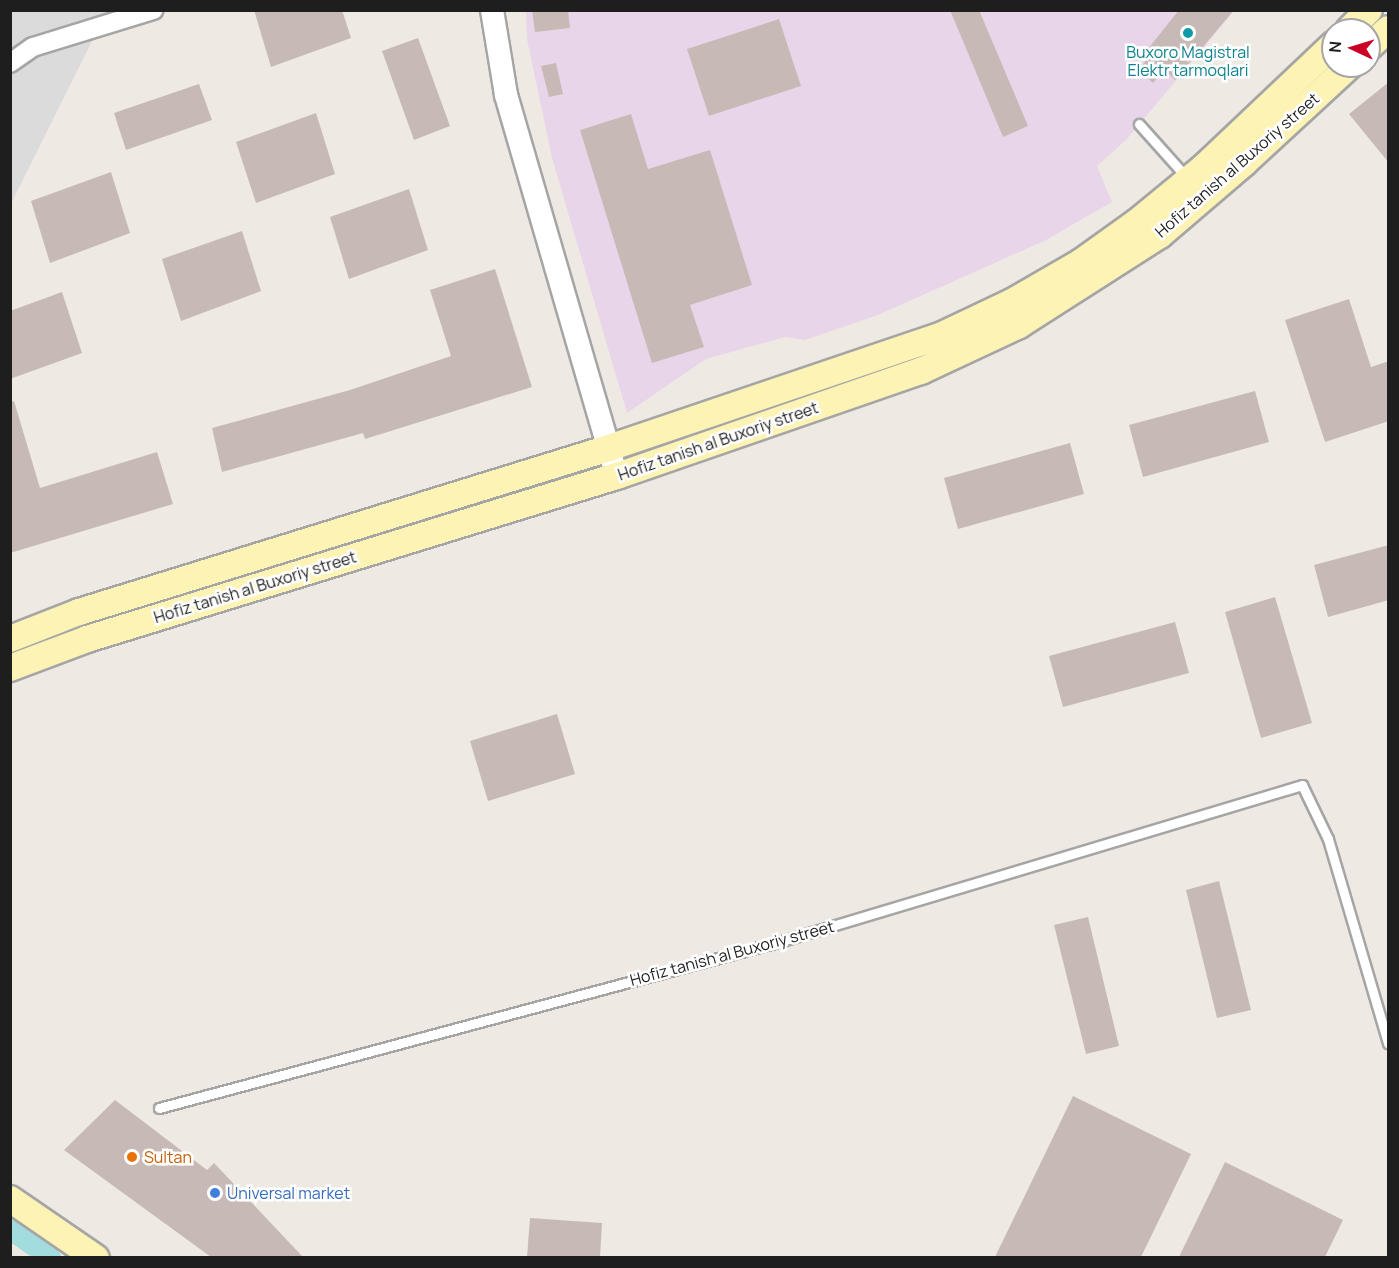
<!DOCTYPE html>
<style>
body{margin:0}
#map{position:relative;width:1399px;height:1268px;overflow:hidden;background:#efe9e3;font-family:Manrope,sans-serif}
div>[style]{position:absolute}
.residential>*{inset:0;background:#dcdbdb}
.industrial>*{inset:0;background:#e9d5e9}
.canal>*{height:20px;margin:-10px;padding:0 10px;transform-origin:10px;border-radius:10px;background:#a2dcdf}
.building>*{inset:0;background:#c7bab6}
.roads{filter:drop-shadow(2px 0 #a5a5a5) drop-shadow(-2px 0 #a5a5a5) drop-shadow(0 2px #a5a5a5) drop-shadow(0 -2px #a5a5a5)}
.service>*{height:9px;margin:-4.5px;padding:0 4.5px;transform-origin:4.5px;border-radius:4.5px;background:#fff}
.minor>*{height:18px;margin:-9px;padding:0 9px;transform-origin:9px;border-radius:9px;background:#fff}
.tertiary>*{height:22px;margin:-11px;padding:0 11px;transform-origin:11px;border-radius:11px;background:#fff}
.secondary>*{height:26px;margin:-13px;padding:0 13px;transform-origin:13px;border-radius:13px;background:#fcf3b5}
.dots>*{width:16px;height:16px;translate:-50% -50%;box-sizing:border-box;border:3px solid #fff;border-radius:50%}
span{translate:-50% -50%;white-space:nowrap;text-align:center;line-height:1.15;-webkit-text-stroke:5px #fff;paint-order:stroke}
.culture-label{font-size:16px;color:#0d838f}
.street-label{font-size:16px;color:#1e1e1e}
.food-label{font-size:16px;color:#c56008}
.left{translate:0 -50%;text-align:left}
.shop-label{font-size:16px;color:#366cbe}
.frame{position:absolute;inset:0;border:12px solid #1e1e1e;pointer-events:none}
.north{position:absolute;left:1321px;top:18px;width:60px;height:60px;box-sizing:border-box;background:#fff;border:2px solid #a5a5a5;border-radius:50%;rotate:274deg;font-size:16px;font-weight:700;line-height:24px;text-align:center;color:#1e1e1e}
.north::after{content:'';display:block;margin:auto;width:21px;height:27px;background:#cc0024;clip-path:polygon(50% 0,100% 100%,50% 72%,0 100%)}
</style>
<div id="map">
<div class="residential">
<div style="clip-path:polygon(11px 11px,107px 11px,11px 204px)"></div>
</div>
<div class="industrial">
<div style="clip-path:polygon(526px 11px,1234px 11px,1127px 139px,1097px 166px,1112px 202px,1046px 240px,878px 315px,805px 340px,785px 337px,706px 359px,627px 413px,552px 158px,527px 39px)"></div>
</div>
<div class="canal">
<div style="left:10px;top:1230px;width:50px;rotate:34.3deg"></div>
</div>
<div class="building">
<div style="clip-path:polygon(254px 10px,342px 10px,351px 38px,271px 67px)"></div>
<div style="clip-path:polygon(532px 10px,568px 10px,570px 28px,535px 32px)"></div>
<div style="clip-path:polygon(950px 10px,979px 10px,1028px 126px,1003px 137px)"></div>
<div style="clip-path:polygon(1179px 10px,1234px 10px,1175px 80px,1164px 69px,1153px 83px,1139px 70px,1146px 60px,1143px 55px)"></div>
<div style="clip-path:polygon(779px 19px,801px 86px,709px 116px,687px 49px)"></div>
<div style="clip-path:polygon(418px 38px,450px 126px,414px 140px,382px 51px)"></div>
<div style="clip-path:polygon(556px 63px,563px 94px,549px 97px,541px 66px)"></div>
<div style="clip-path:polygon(1389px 82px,1389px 163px,1349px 114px)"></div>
<div style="clip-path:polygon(199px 84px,212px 120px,126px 150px,114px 113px)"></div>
<div style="clip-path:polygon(316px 113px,335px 174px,256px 203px,236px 142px)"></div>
<div style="clip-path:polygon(631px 114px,648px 169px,710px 150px,752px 285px,690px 305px,704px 347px,652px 363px,580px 130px)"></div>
<div style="clip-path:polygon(111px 172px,130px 233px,50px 263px,31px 201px)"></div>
<div style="clip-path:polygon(409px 189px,428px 250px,349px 279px,330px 217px)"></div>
<div style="clip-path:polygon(242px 231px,261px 291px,181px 321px,162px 259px)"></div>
<div style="clip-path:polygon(495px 269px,532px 387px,365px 439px,363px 433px,222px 472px,212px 428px,350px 390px,451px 356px,430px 290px)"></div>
<div style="clip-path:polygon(62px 292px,82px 353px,10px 379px,10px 311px)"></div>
<div style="clip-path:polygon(1349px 299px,1371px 367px,1389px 361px,1389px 421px,1325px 442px,1285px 320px)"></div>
<div style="clip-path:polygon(1255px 391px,1269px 442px,1143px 477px,1129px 425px)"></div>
<div style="clip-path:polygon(14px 401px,40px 488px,157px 452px,173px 504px,10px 553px,10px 402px)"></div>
<div style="clip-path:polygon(1070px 443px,1084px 494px,958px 529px,944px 478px)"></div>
<div style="clip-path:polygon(1389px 545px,1389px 600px,1328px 617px,1314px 565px)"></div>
<div style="clip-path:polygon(1275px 597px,1312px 723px,1261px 738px,1225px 612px)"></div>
<div style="clip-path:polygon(1175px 622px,1189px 673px,1063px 707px,1049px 656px)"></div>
<div style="clip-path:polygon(557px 714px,575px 774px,488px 801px,470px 741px)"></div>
<div style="clip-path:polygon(1219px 881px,1251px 1010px,1217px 1018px,1186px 890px)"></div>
<div style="clip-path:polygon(1088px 917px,1119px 1046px,1086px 1054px,1054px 925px)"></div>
<div style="clip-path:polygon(1073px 1096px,1191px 1154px,1141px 1257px,995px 1257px)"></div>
<div style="clip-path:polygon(115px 1100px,207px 1170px,214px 1163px,303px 1257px,211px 1257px,64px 1150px)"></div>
<div style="clip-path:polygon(1225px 1162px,1343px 1220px,1325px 1257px,1179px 1257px)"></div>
<div style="clip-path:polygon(530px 1218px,602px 1223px,600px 1257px,527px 1257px)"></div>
</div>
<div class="roads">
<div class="service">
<div style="left:1139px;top:124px;width:74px;rotate:48.3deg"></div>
<div style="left:159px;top:1108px;width:645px;rotate:-15.01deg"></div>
<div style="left:782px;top:941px;width:543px;rotate:-16.7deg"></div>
<div style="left:1302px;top:785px;width:60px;rotate:64.3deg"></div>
<div style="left:1328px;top:839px;width:213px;rotate:73.6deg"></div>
</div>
<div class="minor">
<div style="left:10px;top:63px;width:28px;rotate:-35deg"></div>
<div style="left:33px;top:47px;width:126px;rotate:-17.1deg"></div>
</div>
<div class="tertiary">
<div style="left:492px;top:10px;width:86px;rotate:80.6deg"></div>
<div style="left:506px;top:95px;width:397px;rotate:73.8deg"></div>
</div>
<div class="secondary">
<div style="left:1349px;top:30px;width:28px;rotate:-45deg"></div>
<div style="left:1369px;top:47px;width:26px;rotate:-43deg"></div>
<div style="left:10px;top:639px;width:74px;rotate:-21.4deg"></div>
<div style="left:79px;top:612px;width:555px;rotate:-17.19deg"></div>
<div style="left:609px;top:448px;width:349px;rotate:-18.7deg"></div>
<div style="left:940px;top:336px;width:80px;rotate:-25.3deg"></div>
<div style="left:1012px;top:302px;width:80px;rotate:-30.1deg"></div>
<div style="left:1081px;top:262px;width:69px;rotate:-35.5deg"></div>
<div style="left:1137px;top:222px;width:87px;rotate:-39.4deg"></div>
<div style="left:1204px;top:167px;width:178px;rotate:-43.4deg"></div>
<div style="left:10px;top:668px;width:82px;rotate:-20.6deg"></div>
<div style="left:87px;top:639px;width:554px;rotate:-17.1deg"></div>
<div style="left:617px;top:476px;width:322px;rotate:-19.1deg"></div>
<div style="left:921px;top:371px;width:108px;rotate:-25.1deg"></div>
<div style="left:1019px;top:325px;width:167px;rotate:-32.6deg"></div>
<div style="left:1160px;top:235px;width:111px;rotate:-40.6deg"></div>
<div style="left:1244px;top:163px;width:143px;rotate:-42.7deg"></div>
<div style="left:10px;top:1199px;width:104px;rotate:34.5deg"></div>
</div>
</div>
<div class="dots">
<div style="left:1188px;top:33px;background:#0f9aa8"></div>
<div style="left:132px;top:1157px;background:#e8710a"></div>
<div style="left:215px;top:1193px;background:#3f7fe0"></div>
</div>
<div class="culture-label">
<span style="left:1188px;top:61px">Buxoro Magistral<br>Elektr tarmoqlari</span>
</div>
<div class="street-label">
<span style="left:1237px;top:165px;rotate:-41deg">Hofiz tanish al Buxoriy street</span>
<span style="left:718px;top:441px;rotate:-19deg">Hofiz tanish al Buxoriy street</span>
<span style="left:255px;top:587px;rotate:-17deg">Hofiz tanish al Buxoriy street</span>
<span style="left:732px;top:953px;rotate:-15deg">Hofiz tanish al Buxoriy street</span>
</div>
<div class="food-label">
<span class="left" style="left:144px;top:1157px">Sultan</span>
</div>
<div class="shop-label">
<span class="left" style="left:227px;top:1193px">Universal market</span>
</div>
<div class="frame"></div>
<div class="north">N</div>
</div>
